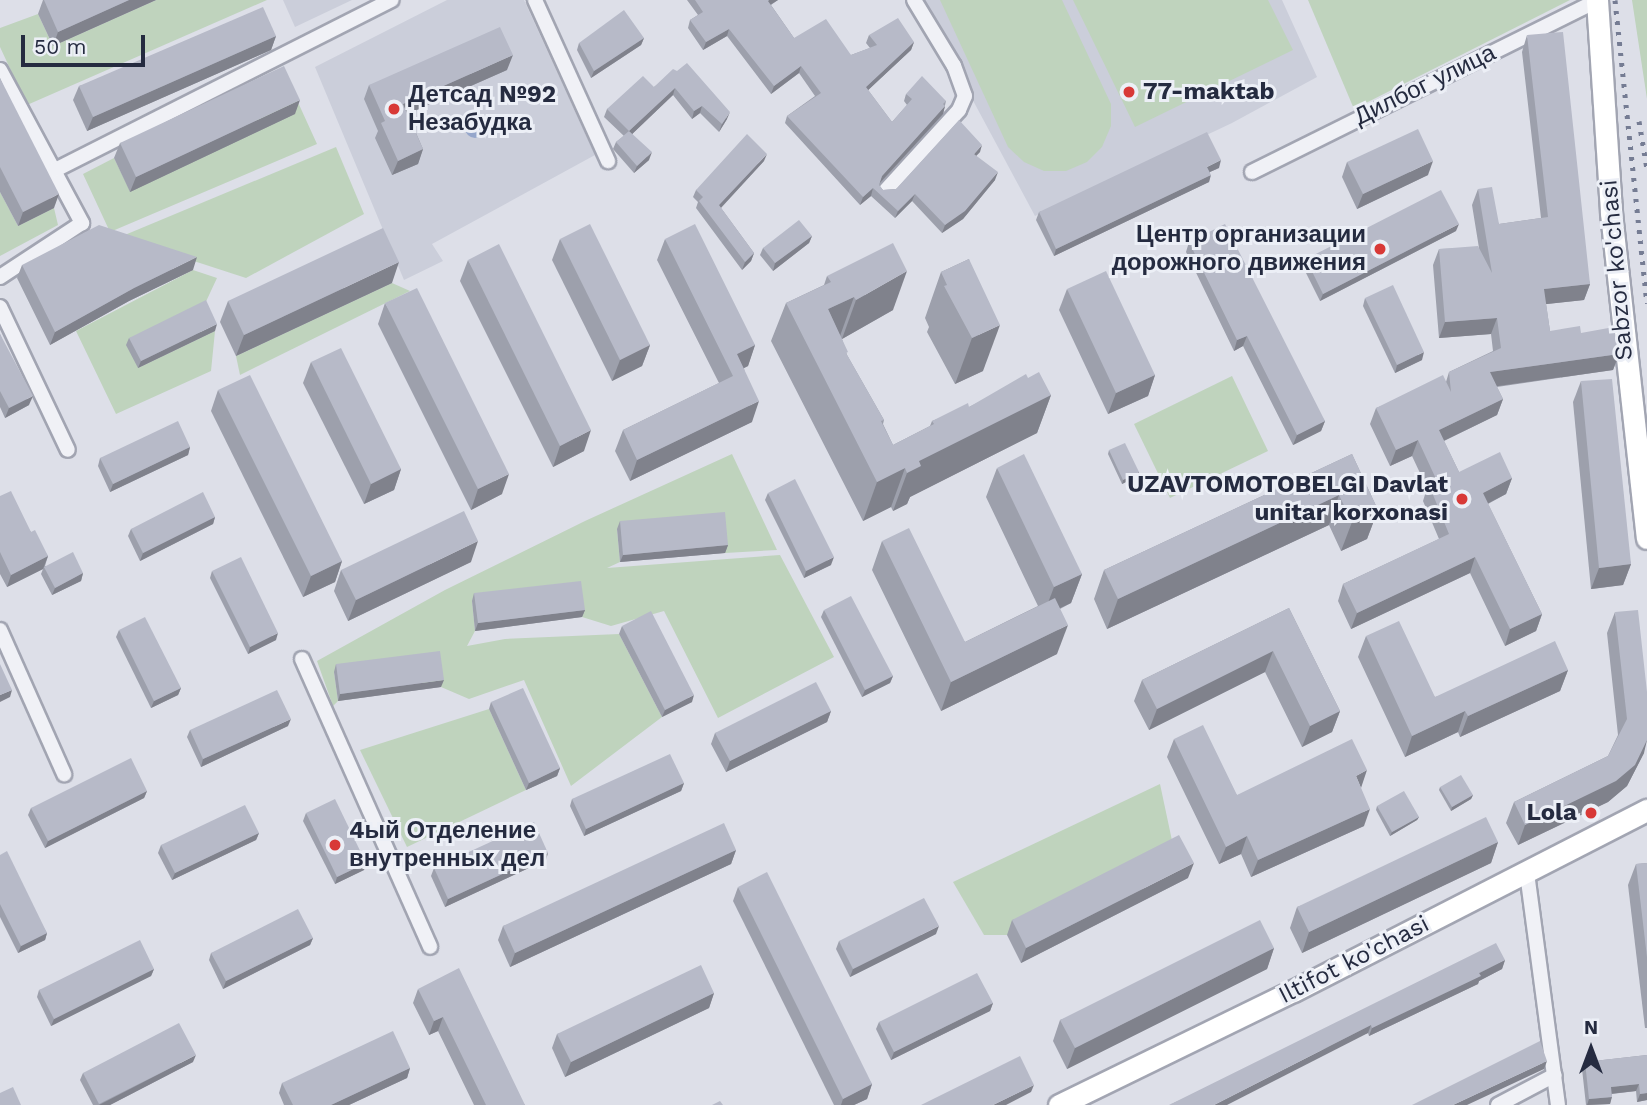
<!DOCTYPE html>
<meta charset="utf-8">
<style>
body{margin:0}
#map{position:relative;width:1647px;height:1105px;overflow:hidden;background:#dddfe8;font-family:"Work Sans",sans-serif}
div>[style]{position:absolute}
.built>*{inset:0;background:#cbceda}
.green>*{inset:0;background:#bfd3bd}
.water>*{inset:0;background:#95a6cb}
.round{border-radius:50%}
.roads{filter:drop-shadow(2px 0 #a2a5b2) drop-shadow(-2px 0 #a2a5b2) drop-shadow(0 2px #a2a5b2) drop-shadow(0 -2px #a2a5b2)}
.street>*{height:14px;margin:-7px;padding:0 7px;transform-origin:7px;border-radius:7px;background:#f0f1f6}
.secondary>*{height:21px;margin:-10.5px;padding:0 10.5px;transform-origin:10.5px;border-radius:10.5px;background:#fff}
.rail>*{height:5px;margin-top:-2.5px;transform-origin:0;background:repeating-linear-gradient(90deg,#757c93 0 3.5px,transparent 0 10.5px)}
.wall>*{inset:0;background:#9da0ac}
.shaded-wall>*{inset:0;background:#80828c}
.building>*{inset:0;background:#b7bac8}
.dots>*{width:19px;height:19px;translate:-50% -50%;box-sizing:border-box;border:4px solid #eceff6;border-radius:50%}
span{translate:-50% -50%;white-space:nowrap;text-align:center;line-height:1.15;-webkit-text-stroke:6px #eceff6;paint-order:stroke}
.street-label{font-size:24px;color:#252b40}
.poi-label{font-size:24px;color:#252b40;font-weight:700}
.left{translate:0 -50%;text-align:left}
.right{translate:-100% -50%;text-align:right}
.north{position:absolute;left:1556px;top:1014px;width:70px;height:70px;-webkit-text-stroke:5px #eceff6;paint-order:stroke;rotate:0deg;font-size:19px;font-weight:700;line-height:28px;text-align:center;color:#252b40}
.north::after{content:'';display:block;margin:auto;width:24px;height:32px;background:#252b40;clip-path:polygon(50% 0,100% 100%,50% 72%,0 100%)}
.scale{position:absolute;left:21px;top:35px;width:124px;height:32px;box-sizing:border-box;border:4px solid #252b40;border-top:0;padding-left:9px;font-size:21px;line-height:24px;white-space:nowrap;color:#252b40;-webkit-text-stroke:5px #eceff6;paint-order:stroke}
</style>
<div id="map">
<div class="built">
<div style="clip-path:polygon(283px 0,352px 0,295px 27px)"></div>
<div style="clip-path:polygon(447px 0,524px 0,595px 155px,432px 244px,443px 261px,404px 280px,315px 67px)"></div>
<div style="clip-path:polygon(919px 0,1282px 0,1317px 77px,1232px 123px,1035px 216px)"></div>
</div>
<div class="green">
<div style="clip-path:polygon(156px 0,267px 0,27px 105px,0 47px,0 28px,38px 14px,53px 46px)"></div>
<div style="clip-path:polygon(940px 0,1062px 0,1111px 104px,1111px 126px,1102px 147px,1087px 162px,1066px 171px,1044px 171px,1024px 162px,1008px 147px)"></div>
<div style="clip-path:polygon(1073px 0,1268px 0,1293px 50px,1135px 127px)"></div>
<div style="clip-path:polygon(1308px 0,1570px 0,1354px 109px)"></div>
<div style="clip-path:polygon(1632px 0,1647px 0,1647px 99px)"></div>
<div style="clip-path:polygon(286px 76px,317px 144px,110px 232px,83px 174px,114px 158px,130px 191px)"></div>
<div style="clip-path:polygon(336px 147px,364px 214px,246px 278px,120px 237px)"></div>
<div style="clip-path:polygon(0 192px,18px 226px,54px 208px,58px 225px,0 256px)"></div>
<div style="clip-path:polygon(193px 270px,217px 278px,203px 308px,138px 368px,215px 331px,211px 371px,116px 414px,76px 331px)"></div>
<div style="clip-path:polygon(392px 283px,410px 291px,240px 375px,236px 356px)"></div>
<div style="clip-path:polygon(1232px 376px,1268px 451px,1170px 498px,1134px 424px)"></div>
<div style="clip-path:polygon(732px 454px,777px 550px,725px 553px,722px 520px,617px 529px,620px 562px,607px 568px,780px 555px,834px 657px,718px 718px,664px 611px,611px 626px,582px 617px,579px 589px,472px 601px,475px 631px,467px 646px,505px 639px,619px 634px,662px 717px,571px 786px,524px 680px,469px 699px,441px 687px,334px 672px,338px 701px,333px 706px,317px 661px,445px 590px,585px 521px)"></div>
<div style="clip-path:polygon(489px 709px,526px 790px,407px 847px,360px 750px)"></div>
<div style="clip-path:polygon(1160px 784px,1174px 850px,1007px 935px,984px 935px,953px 882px)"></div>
</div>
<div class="water">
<div class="round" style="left:465px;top:118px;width:20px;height:20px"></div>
</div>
<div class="roads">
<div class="street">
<div style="left:535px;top:0;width:177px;rotate:65.6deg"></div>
<div style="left:0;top:70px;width:174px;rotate:61.8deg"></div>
<div style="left:82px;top:223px;width:98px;rotate:146.6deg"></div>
<div style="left:55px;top:170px;width:377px;rotate:-26.8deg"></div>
<div style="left:1252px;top:172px;width:386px;rotate:-26.4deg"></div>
<div style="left:886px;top:190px;width:108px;rotate:-47.6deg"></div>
<div style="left:959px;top:110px;width:15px;rotate:-67deg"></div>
<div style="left:965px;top:96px;width:32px;rotate:-110deg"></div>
<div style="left:954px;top:66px;width:77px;rotate:-121.2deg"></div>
<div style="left:0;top:307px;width:158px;rotate:64.6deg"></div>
<div style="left:0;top:630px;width:158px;rotate:66deg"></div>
<div style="left:302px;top:659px;width:315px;rotate:66deg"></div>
<div style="left:1527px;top:873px;width:234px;rotate:82.4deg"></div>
<div style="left:1498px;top:1105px;width:64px;rotate:-27.8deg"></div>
</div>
<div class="secondary">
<div style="left:1597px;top:0;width:213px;rotate:86.2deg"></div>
<div style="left:1611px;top:213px;width:327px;rotate:83.7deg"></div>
<div style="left:1059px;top:1105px;width:260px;rotate:-26deg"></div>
<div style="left:1293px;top:991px;width:398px;rotate:-27.1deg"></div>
</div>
</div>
<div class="rail">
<div style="left:1615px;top:0;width:305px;rotate:84deg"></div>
<div style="left:1639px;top:121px;width:49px;rotate:80.5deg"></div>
</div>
<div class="wall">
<div style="clip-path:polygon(43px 0,156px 0,53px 46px,38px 14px)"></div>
<div style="clip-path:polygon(687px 0,778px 0,771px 5px,794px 38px,851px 55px,870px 48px,866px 43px,869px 35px,914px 42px,911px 50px,868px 90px,892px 122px,907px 105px,904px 101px,906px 94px,946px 101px,943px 114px,880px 182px,879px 185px,883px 190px,896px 189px,980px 152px,976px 156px,995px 180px,963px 219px,942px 233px,912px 201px,895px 218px,871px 196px,860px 205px,785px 123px,787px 116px,815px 96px,799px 73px,771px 94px,727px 36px,703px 50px,688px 28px,690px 20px,698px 15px)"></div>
<div style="clip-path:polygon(1527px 35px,1590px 284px,1584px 300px,1546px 304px,1550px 331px,1581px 333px,1619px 354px,1613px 370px,1497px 387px,1503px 399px,1497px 415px,1444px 441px,1459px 472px,1512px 478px,1506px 494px,1488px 504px,1542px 614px,1536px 631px,1505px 646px,1470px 573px,1351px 629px,1338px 601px,1343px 584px,1439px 539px,1423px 501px,1427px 488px,1412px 456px,1390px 466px,1370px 424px,1376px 408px,1446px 382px,1449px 372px,1493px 351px,1491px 334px,1439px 338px,1433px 265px,1439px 249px,1479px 248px,1472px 205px,1478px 189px,1499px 224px,1541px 218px,1522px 52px)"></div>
<div style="clip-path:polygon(276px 36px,271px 50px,87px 131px,73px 100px,79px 86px)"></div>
<div style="clip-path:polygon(644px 38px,641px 45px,591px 78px,577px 50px,579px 43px)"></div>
<div style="clip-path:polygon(507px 70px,408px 114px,423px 149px,418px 164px,392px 175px,375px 138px,378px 131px,364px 99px,369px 85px)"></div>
<div style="clip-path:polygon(677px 71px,727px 119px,719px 132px,700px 113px,692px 119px,673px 95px,632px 134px,649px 160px,634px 173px,613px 149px,616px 142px,624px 136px,604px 117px,607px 109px,654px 87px)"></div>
<div style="clip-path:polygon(0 78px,54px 208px,18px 226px,0 192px)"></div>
<div style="clip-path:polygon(295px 114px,130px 192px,114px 158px,120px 143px)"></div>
<div style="clip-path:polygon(764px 161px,721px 208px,754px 253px,751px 261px,742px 270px,696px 208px,698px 202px,693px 197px,696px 190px)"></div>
<div style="clip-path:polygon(1347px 162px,1428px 175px,1357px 209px,1342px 177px)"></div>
<div style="clip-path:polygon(1219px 168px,1210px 172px,1209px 182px,1054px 256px,1036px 220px,1039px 212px)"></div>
<div style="clip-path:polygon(1456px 231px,1320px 301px,1303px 267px,1306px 259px)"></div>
<div style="clip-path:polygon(812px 236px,809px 243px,773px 271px,760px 255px,763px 248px)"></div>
<div style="clip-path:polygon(560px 239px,650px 345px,642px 366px,612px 381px,552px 260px)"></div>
<div style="clip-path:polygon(665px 239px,755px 345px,748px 366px,744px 368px,752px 422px,630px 481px,615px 451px,623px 430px,719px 383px,657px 260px)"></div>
<div style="clip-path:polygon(1189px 242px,1325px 421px,1321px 431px,1293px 445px,1243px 346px,1234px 351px,1186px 252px)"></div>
<div style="clip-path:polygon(969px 259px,983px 371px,955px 384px,927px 332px,929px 327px,925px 318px,941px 272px)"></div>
<div style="clip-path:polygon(468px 260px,584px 451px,553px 467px,460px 281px)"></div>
<div style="clip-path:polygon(22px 265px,193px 270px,129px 301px,50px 345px,17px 278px)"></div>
<div style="clip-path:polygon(827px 276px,893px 310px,842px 339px,847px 355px,884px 420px,883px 424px,893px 445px,930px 426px,932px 421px,969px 407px,1028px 378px,1051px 395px,1037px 433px,910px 497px,907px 504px,893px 511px,891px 507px,863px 521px,771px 341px,786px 303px,824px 285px)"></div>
<div style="clip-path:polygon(392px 283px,236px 356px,220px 322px,228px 301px)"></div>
<div style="clip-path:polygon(1067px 289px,1155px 375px,1148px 396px,1108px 414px,1059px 310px)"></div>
<div style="clip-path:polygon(1365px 298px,1422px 360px,1395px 373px,1363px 306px)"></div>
<div style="clip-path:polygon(385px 303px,502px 494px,471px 510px,378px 324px)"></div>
<div style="clip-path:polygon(215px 331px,138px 368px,126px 345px,129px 338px)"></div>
<div style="clip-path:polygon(0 334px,29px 405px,5px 418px,0 407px)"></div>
<div style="clip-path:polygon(311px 362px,401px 469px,394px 490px,364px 504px,303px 383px)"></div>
<div style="clip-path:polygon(1581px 381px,1631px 564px,1623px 585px,1591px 589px,1573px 402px)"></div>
<div style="clip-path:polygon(218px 390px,342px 561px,335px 582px,303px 597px,211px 411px)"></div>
<div style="clip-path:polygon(190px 447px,188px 455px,110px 492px,98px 466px,100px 458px)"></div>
<div style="clip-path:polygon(1109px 450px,1138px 476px,1122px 484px,1108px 454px)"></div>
<div style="clip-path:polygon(1352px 454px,1378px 510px,1367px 539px,1341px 551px,1329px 525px,1107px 629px,1094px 599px,1104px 570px)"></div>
<div style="clip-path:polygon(997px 468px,1082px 574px,1071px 603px,1060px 609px,1057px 654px,941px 711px,872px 570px,882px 541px,965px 642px,1038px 606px,986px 497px)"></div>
<div style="clip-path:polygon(768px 493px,831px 565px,804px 578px,765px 500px)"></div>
<div style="clip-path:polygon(0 496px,31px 532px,48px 556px,45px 566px,83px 573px,81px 581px,52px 595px,41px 574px,43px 569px,7px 587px,0 574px)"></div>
<div style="clip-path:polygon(215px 517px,213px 524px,140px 561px,128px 536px,131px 529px)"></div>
<div style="clip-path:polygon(620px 521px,728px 545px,725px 553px,620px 562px,617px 529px)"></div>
<div style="clip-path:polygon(471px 562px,348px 621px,334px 591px,341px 570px)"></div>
<div style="clip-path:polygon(212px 571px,276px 640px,248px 654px,210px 578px)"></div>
<div style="clip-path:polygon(474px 593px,585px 610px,582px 617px,475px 631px,472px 601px)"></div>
<div style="clip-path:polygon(1289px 608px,1340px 711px,1332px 732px,1302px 747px,1265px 672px,1149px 730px,1134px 701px,1142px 680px)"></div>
<div style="clip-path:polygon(824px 610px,893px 676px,890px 683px,862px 697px,821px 617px)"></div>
<div style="clip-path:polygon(1615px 612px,1644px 753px,1627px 786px,1608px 802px,1518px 845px,1506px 823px,1514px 802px,1608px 756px,1618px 735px,1607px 633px)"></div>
<div style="clip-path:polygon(622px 626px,692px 702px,662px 717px,619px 634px)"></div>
<div style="clip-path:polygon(119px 630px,181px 688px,178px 695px,151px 708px,116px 637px)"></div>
<div style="clip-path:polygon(1366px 636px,1435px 697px,1568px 670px,1560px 691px,1460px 737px,1458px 732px,1405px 757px,1358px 657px)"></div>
<div style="clip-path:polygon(336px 664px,441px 687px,338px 701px,334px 672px)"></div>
<div style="clip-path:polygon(491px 702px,560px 768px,557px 776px,526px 790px,489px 709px)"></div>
<div style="clip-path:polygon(831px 711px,827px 722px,726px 772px,711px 744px,715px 733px)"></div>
<div style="clip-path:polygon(288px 726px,201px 767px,187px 737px,190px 730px)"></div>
<div style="clip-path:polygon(1174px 739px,1237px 795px,1361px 788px,1364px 826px,1251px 877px,1241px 854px,1219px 864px,1167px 757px)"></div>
<div style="clip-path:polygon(684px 783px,681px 791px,584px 836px,570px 806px,572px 799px)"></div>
<div style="clip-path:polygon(1440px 787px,1473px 795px,1471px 799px,1451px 811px,1439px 790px)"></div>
<div style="clip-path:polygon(147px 791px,144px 798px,45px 848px,28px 815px,31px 808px)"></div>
<div style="clip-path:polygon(1377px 806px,1419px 817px,1417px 820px,1390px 836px,1376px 810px)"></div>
<div style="clip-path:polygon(306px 813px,366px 863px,364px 870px,335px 884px,303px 821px)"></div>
<div style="clip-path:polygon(259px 833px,256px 840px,172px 880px,158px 853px,161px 845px)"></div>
<div style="clip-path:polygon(1498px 842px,1491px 863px,1302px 953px,1290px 928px,1297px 907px)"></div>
<div style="clip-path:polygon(736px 850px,731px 864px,510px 967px,498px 940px,503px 926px)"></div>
<div style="clip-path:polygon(0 855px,47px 933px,45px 940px,18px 953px,0 917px)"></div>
<div style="clip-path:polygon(546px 860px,445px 907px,431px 876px,434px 868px)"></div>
<div style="clip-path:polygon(1647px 863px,1647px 1028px,1645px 1028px,1628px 885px,1636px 864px)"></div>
<div style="clip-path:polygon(1188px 878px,1021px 963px,1007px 935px,1012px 920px)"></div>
<div style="clip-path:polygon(738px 887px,872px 1084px,867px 1099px,854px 1105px,834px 1105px,733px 901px)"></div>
<div style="clip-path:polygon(936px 934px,850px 977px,836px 949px,839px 941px)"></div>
<div style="clip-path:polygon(313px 938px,310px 945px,223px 989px,209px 960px,211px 953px)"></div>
<div style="clip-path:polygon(1274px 948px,1267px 969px,1067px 1069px,1053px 1041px,1060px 1020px)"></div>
<div style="clip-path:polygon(1505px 960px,1502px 969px,1479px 981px,1478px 984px,1369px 1036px,1368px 1033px,1169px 1105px)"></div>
<div style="clip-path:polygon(154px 969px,151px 976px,51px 1026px,37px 997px,39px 990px)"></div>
<div style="clip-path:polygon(418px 989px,525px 1105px,474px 1105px,438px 1031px,429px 1035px,413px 1003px)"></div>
<div style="clip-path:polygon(714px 993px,709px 1008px,565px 1077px,552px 1048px,557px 1034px)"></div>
<div style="clip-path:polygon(993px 1003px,990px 1011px,891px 1060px,876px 1029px,879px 1022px)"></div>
<div style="clip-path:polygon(1647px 1055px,1647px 1100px,1637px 1102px,1636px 1091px,1612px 1094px,1610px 1104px,1586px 1105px,1582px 1069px,1585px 1062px)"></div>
<div style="clip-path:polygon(193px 1062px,110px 1105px,93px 1105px,80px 1080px,83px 1073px)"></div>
<div style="clip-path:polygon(410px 1068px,407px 1078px,349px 1105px,284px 1105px,279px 1093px,282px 1083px)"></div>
</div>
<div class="shaded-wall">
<div style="clip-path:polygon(129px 0,156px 0,53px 46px,58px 32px)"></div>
<div style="clip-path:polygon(769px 0,778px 0,765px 8px,768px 1px)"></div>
<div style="clip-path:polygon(729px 29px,727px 36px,703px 50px,706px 42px)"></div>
<div style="clip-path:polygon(276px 36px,271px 50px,87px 131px,93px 117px)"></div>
<div style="clip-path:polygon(644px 38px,641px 45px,591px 78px,594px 71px)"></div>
<div style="clip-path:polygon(914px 42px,911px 50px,864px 94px,866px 87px)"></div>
<div style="clip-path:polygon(513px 55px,507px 70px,398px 118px,403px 104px)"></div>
<div style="clip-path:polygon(801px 66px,799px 73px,771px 94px,774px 86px)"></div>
<div style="clip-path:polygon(675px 88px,673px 95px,627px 139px,629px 131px)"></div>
<div style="clip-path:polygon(300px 100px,295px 114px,130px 192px,136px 177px)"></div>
<div style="clip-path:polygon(702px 106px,700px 113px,692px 119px,694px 111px)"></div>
<div style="clip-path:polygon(945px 106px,943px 114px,879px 184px,882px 176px)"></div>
<div style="clip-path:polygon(730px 112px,727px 119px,719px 132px,722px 124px)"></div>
<div style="clip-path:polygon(982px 145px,980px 152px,971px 161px,974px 154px)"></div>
<div style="clip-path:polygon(423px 149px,418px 164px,392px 175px,398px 161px)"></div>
<div style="clip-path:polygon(652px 152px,649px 160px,634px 173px,637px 166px)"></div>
<div style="clip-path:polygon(767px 154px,764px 161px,716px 213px,719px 205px)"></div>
<div style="clip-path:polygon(1221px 160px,1219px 168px,1205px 174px,1207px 167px)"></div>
<div style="clip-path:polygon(1433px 161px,1428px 175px,1357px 209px,1363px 194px)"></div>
<div style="clip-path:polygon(998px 172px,995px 180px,963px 219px,942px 233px,945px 225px)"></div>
<div style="clip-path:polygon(1211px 175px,1209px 182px,1054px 256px,1056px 249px)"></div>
<div style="clip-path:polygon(873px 188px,871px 196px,860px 205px,863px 197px)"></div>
<div style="clip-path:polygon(59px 194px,54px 208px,18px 226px,23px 212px)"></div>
<div style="clip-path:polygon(915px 194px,912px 201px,895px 218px,898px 211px)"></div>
<div style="clip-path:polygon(1459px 224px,1456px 231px,1320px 301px,1323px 294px)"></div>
<div style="clip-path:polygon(812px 236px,809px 243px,773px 271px,775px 263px)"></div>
<div style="clip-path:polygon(754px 253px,751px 261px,742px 270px,745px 262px)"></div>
<div style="clip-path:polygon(197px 257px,193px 270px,129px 301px,50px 345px,55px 332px,134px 288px)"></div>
<div style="clip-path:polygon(399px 262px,392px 283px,236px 356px,244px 335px)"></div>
<div style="clip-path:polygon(907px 271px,893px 310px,842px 339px,856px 300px)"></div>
<div style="clip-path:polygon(1590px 284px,1584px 300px,1538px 305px,1544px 289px)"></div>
<div style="clip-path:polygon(854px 297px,840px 336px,828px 309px)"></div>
<div style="clip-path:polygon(1497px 318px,1491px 334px,1439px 338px,1445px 322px)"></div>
<div style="clip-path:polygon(217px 324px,215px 331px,138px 368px,141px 361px)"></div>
<div style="clip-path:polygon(1000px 325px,983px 371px,955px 384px,972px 338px)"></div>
<div style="clip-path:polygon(1247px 336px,1243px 346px,1234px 351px,1237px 340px)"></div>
<div style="clip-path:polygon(650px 345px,642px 366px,612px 381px,620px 360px)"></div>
<div style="clip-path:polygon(755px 345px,748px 366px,732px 374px,737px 354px)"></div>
<div style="clip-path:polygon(1424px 352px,1422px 360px,1395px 373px,1397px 365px)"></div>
<div style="clip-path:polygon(1619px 354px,1613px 370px,1484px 388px,1490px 372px)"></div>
<div style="clip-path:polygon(1155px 375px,1148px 396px,1108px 414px,1116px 393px)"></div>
<div style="clip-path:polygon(1051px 395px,1037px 433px,910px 497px,907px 504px,893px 511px,907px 473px,919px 461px)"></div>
<div style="clip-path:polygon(33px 396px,29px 405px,5px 418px,9px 408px)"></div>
<div style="clip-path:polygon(1503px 399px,1497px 415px,1433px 446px,1439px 430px)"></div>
<div style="clip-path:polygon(759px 401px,752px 422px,630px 481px,637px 460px)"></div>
<div style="clip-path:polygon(1325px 421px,1321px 431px,1293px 445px,1297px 435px)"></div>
<div style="clip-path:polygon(591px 430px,584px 451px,553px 467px,560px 446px)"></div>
<div style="clip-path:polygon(1418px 440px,1412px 456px,1390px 466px,1396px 450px)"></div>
<div style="clip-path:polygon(190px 447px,188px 455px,110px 492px,113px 484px)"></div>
<div style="clip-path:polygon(905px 468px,891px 507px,863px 521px,877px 482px)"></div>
<div style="clip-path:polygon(401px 469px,394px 490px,364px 504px,371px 484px)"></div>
<div style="clip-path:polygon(1139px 472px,1138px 476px,1122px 484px,1123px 480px)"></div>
<div style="clip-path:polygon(509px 474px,502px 494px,471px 510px,478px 489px)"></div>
<div style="clip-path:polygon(1512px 478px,1506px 494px,1477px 509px,1483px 493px)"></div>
<div style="clip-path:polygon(1339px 495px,1329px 525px,1107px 629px,1118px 599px)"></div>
<div style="clip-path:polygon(1378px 510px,1367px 539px,1341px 551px,1352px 522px)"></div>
<div style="clip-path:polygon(215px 517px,213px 524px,140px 561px,143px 553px)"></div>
<div style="clip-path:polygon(478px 541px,471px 562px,348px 621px,356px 600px)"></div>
<div style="clip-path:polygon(728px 545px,725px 553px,620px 562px,623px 555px)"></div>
<div style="clip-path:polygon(48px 556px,43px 569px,7px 587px,11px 575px)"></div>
<div style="clip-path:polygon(834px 557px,831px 565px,804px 578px,806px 571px)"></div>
<div style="clip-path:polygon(1475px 557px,1470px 573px,1351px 629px,1357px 613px)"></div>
<div style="clip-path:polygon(342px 561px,335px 582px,303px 597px,311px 576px)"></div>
<div style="clip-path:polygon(1631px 564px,1623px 585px,1591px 589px,1599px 568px)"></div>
<div style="clip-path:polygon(83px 573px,81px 581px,52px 595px,55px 588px)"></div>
<div style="clip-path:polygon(1082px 574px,1071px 603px,1043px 616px,1054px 587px)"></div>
<div style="clip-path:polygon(585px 610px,582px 617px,475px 631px,478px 623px)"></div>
<div style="clip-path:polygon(1542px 614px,1536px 631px,1505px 646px,1510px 629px)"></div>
<div style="clip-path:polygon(1068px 625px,1057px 654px,941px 711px,951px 682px)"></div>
<div style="clip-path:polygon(278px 633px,276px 640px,248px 654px,250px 647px)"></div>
<div style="clip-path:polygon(1273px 651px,1265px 672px,1149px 730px,1157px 709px)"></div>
<div style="clip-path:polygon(1568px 670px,1560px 691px,1460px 737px,1468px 716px)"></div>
<div style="clip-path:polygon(893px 676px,890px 683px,862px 697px,865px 690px)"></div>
<div style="clip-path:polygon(444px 680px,441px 687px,338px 701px,340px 694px)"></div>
<div style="clip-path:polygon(181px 688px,178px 695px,151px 708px,154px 701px)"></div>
<div style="clip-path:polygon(12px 690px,10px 697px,0 702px,0 695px)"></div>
<div style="clip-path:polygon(694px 695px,692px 702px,662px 717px,665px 710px)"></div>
<div style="clip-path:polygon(831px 711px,827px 722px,726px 772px,730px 761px)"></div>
<div style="clip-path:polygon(1340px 711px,1332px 732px,1302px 747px,1310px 726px)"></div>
<div style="clip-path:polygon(1465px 711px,1458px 732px,1405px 757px,1412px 736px)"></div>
<div style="clip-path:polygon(291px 719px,288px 726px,201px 767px,203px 759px)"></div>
<div style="clip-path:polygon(1647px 740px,1644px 753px,1627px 786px,1608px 802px,1518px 845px,1525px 825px)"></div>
<div style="clip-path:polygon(560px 768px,557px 776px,526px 790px,529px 783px)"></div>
<div style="clip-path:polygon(1367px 770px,1361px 788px,1356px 776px)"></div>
<div style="clip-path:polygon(684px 783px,681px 791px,584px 836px,586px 829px)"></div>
<div style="clip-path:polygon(147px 791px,144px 798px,45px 848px,48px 841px)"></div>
<div style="clip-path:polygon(1473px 795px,1471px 799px,1451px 811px,1452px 807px)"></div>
<div style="clip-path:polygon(1370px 809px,1364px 826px,1251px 877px,1258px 860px)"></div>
<div style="clip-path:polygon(1419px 817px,1417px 820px,1390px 836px,1392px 832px)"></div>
<div style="clip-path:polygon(259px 833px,256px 840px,172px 880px,175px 873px)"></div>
<div style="clip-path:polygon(1247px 836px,1241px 854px,1219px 864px,1226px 847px)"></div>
<div style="clip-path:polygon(1498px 842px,1491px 863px,1302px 953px,1309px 932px)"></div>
<div style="clip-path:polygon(736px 850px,731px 864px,510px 967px,515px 953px)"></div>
<div style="clip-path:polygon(548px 853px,546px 860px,445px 907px,448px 899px)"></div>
<div style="clip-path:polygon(366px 863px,364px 870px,335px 884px,337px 877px)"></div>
<div style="clip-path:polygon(1194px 863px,1188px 878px,1021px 963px,1026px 948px)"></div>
<div style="clip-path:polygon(939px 926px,936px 934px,850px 977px,853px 969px)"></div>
<div style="clip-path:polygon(47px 933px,45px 940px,18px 953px,21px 946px)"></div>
<div style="clip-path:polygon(313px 938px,310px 945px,223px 989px,226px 981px)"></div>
<div style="clip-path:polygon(1274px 948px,1267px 969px,1067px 1069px,1075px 1048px)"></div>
<div style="clip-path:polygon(1505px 960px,1502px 969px,1479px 981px,1478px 984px,1369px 1036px,1372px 1028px)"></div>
<div style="clip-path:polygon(154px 969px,151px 976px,51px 1026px,54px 1019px)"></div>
<div style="clip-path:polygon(714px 993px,709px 1008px,565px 1077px,571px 1062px)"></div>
<div style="clip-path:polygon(993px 1003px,990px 1011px,891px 1060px,894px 1052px)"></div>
<div style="clip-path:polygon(443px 1017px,438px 1031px,429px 1035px,434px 1021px)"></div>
<div style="clip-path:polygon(1371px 1025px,1368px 1033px,1227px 1105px,1214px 1105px)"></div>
<div style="clip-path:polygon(196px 1055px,193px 1062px,110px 1105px,99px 1105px)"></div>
<div style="clip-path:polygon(1547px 1061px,1544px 1069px,1467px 1105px,1453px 1105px)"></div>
<div style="clip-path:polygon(410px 1068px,407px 1078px,349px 1105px,331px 1105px)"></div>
<div style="clip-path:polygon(872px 1084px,867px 1099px,854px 1105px,841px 1105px,843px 1099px)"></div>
<div style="clip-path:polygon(1639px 1084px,1636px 1091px,1609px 1094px,1611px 1087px)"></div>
<div style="clip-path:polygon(1034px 1085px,1031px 1092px,1006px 1105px,993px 1105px)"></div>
<div style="clip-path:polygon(1647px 1093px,1647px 1100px,1637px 1102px,1640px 1094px)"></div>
<div style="clip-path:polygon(1612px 1097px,1610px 1104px,1587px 1105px,1589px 1099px)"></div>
</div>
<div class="building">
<div style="clip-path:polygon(44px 0,129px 0,58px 32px)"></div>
<div style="clip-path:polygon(695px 0,769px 0,768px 1px,794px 38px,826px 19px,851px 55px,877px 45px,869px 35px,898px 18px,914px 42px,866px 87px,892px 122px,912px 99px,906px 94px,922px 76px,946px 101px,943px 104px,945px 106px,882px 176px,879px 185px,883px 190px,896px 189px,959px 120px,982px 145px,974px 154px,998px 172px,965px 211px,945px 225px,915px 194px,898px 211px,873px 188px,863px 197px,787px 116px,821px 93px,801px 66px,774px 86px,729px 29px,706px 42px,690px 20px,703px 12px)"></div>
<div style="clip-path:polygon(263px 7px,276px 36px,93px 117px,79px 86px)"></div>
<div style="clip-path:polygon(624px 10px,644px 38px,594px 71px,579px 43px)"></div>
<div style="clip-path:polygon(500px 27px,513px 55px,403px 104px,423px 149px,398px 161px,381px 123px,385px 121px,369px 85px)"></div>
<div style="clip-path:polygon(1563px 32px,1590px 284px,1544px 289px,1550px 331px,1580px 326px,1581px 333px,1614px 327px,1619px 354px,1490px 372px,1503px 399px,1439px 430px,1459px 472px,1500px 452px,1512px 478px,1483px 493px,1542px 614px,1510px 629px,1475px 557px,1357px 613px,1343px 584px,1449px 534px,1429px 485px,1437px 481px,1418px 440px,1396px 450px,1376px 408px,1443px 375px,1451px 392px,1449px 372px,1501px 348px,1497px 318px,1445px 322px,1439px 249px,1478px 246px,1492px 273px,1478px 189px,1492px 187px,1499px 224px,1548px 217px,1527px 35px)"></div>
<div style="clip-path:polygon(687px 63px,730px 112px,722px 124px,702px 106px,694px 111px,675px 88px,629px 131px,652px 152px,637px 166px,616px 142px,629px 131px,607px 109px,643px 76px,654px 87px,673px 69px,677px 71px)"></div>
<div style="clip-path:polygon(284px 66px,300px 100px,136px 177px,120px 143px)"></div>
<div style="clip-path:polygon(0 78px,59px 194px,23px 212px,0 167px)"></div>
<div style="clip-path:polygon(1418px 129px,1433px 161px,1363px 194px,1347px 162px)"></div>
<div style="clip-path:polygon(1207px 132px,1221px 160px,1207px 167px,1211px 175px,1056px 249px,1039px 212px)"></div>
<div style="clip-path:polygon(747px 134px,767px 154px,719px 205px,754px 253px,745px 262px,699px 201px,703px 197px,696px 190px)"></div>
<div style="clip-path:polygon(1441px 190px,1459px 224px,1323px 294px,1306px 259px)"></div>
<div style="clip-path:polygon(799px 220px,812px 236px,775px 263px,763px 248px)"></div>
<div style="clip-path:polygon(590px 224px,650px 345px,620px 360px,560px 239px)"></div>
<div style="clip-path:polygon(695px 224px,755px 345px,737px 354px,759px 401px,637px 460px,623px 430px,733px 376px,665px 239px)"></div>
<div style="clip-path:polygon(1225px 224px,1325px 421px,1297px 435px,1247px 336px,1237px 340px,1189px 242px)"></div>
<div style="clip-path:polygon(99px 225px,197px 257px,134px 288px,55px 332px,22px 265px)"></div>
<div style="clip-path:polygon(383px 228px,399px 262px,244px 335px,228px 301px)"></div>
<div style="clip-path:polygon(893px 243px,907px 271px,856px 300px,854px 297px,828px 309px,848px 352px,846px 353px,884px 420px,881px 421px,893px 445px,934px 424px,932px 421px,968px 403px,969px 407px,1026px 374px,1028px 378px,1039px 372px,1051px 395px,919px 461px,921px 466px,907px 473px,905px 468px,877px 482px,786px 303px,831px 282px,827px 276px)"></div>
<div style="clip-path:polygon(499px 244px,591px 430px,560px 446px,468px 260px)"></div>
<div style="clip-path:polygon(969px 259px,1000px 325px,972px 338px,944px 286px,947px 285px,941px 272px)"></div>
<div style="clip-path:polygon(1106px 271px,1155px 375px,1116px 393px,1067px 289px)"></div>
<div style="clip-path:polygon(1393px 285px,1424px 352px,1397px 365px,1365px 298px)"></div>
<div style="clip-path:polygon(417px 288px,509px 474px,478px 489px,385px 303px)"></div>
<div style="clip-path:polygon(206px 300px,217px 324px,141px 361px,129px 338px)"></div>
<div style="clip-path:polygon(0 334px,33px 396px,9px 408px,0 391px)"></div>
<div style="clip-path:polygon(341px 348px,401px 469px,371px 484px,311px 362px)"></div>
<div style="clip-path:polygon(250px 375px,342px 561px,311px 576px,218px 390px)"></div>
<div style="clip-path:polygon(1612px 379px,1631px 564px,1599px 568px,1581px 381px)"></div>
<div style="clip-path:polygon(178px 421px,190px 447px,113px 484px,100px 458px)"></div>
<div style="clip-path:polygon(1125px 443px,1139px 472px,1123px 480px,1109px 450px)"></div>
<div style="clip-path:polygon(1024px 454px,1082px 574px,1054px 587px,997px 468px)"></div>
<div style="clip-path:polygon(1352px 454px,1378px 510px,1352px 522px,1339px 495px,1118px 599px,1104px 570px)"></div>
<div style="clip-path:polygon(795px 479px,834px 557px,806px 571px,768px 493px)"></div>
<div style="clip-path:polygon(11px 491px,31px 532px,35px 530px,48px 556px,11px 575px,0 552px,0 496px)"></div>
<div style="clip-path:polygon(203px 492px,215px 517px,143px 553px,131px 529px)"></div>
<div style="clip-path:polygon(464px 511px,478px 541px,356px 600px,341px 570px)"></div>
<div style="clip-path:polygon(725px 512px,728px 545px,623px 555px,620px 521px)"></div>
<div style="clip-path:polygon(909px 528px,965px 642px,1055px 598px,1068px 625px,951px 682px,882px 541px)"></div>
<div style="clip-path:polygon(73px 552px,83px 573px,55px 588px,44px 567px)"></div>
<div style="clip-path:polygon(241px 557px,278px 633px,250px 647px,212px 571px)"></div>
<div style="clip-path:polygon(581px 581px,585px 610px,478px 623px,474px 593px)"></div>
<div style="clip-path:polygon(851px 596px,893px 676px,865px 690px,824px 610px)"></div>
<div style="clip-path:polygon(1289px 608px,1340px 711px,1310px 726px,1273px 651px,1157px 709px,1142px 680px)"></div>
<div style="clip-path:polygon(1638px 610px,1647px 692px,1647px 740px,1635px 765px,1616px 781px,1525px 825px,1514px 802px,1608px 756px,1627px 719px,1615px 612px)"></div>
<div style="clip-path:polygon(651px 611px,694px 695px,665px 710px,622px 626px)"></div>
<div style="clip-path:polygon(145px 617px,181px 688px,154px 701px,119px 630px)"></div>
<div style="clip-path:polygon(1399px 621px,1435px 697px,1555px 641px,1568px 670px,1468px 716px,1465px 711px,1412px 736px,1366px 636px)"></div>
<div style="clip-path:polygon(440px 651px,444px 680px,340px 694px,336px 664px)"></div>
<div style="clip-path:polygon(0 664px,12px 690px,0 695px)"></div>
<div style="clip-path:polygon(816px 682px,831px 711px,730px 761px,715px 733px)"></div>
<div style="clip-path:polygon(523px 688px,560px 768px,529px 783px,491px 702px)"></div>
<div style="clip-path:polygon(277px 690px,291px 719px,203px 759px,190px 730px)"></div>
<div style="clip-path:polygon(1203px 725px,1237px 795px,1352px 739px,1367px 770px,1356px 776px,1370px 809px,1258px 860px,1247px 836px,1226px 847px,1174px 739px)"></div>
<div style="clip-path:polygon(670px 754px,684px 783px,586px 829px,572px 799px)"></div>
<div style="clip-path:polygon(131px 758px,147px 791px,48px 841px,31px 808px)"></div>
<div style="clip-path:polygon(1461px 775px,1473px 795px,1452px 807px,1440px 787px)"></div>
<div style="clip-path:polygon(1404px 791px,1419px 817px,1392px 832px,1377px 806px)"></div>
<div style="clip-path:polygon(335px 799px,366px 863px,337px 877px,306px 813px)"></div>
<div style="clip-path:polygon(245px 805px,259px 833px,175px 873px,161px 845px)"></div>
<div style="clip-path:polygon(1486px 817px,1498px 842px,1309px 932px,1297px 907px)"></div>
<div style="clip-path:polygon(534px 822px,548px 853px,448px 899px,434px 868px)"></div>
<div style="clip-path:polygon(724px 823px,736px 850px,515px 953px,503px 926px)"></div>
<div style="clip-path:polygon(1179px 835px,1194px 863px,1026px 948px,1012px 920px)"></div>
<div style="clip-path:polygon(7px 851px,47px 933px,21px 946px,0 904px,0 855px)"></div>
<div style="clip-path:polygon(1647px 863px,1647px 957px,1636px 864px)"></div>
<div style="clip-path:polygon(767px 872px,872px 1084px,843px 1099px,738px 887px)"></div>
<div style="clip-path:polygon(924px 898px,939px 926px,853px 969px,839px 941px)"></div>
<div style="clip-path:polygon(298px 909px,313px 938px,226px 981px,211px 953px)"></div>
<div style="clip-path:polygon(1260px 920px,1274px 948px,1075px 1048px,1060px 1020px)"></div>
<div style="clip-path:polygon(140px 940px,154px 969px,54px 1019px,39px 990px)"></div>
<div style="clip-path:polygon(1496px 943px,1505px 960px,1479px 973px,1481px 976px,1372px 1028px,1371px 1025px,1214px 1105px,1169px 1105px)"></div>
<div style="clip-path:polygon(701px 965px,714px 993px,571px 1062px,557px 1034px)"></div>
<div style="clip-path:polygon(459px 968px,525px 1105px,486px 1105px,443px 1017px,434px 1021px,418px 989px)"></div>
<div style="clip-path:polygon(977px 973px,993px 1003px,894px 1052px,879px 1022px)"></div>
<div style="clip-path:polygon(179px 1023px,196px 1055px,99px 1104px,83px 1073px)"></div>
<div style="clip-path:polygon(393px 1031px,410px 1068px,331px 1105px,293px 1105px,282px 1083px)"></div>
<div style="clip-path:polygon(1540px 1041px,1547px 1061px,1453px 1105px,1412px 1105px)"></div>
<div style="clip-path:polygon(1647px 1055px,1647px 1093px,1640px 1094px,1639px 1084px,1611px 1087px,1612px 1097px,1589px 1099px,1585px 1062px)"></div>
<div style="clip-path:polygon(1020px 1056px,1034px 1085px,993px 1105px,921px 1105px)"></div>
<div style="clip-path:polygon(13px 1087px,21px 1105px,0 1105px,0 1093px)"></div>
<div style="clip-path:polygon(720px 1101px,723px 1105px,712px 1105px)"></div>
</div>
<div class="dots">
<div style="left:1129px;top:92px;background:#d83937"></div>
<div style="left:394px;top:109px;background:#d83937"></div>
<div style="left:1380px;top:249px;background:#d83937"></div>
<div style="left:1462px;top:499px;background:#d83937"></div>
<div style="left:1591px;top:813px;background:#d83937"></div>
<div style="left:335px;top:845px;background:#d83937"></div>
</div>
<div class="street-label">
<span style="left:1425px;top:85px;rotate:-26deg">Дилбог улица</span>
<span style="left:1617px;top:270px;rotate:-95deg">Sabzor ko'chasi</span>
<span style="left:1354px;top:960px;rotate:-27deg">Iltifot ko'chasi</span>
</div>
<div class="poi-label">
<span class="left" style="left:1143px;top:92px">77-maktab</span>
<span class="left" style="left:408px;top:109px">Детсад №92<br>Незабудка</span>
<span class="right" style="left:1366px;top:249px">Центр организации<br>дорожного движения</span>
<span class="right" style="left:1448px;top:499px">UZAVTOMOTOBELGI Davlat<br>unitar korxonasi</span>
<span class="right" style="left:1577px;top:813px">Lola</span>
<span class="left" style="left:349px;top:845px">4ый Отделение<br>внутренных дел</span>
</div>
<div class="north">N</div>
<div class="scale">50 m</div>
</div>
